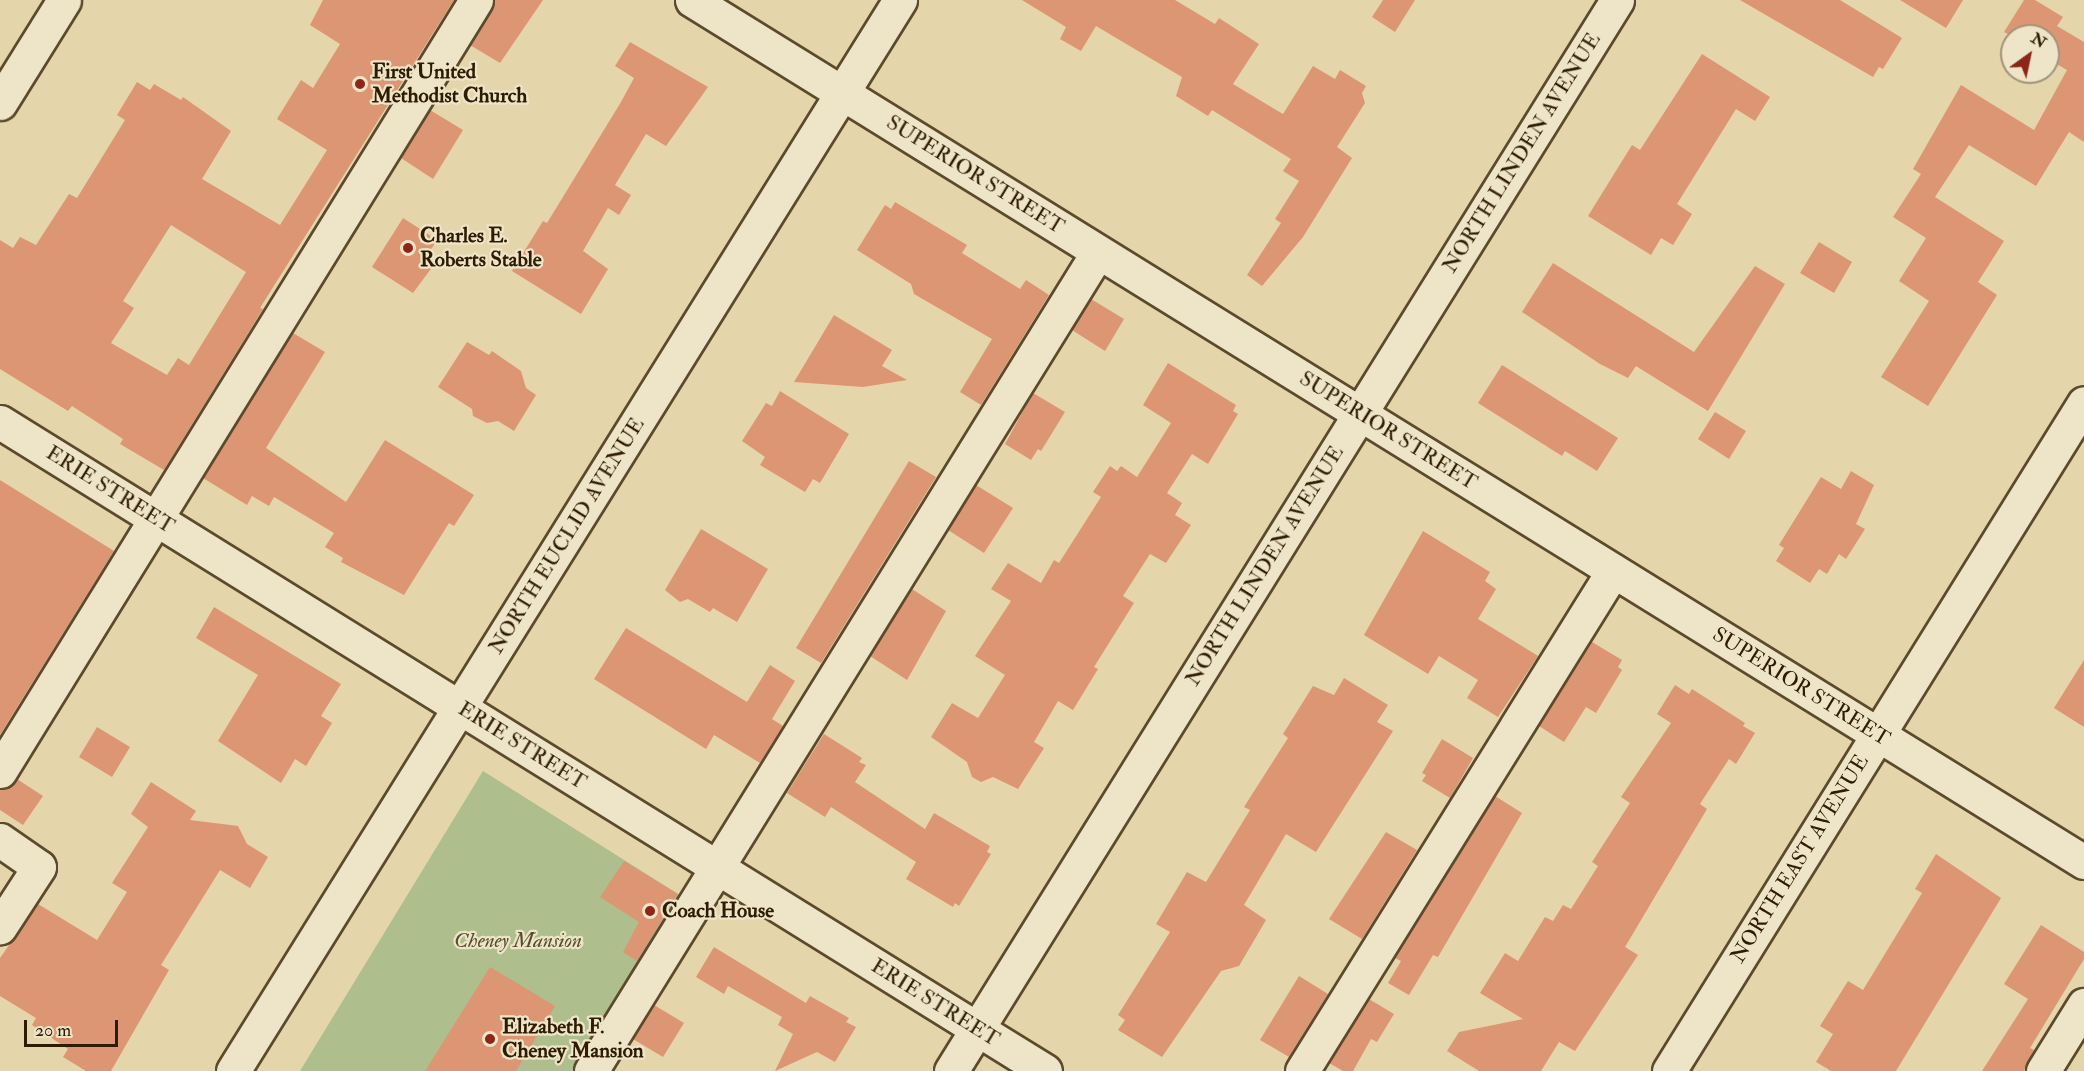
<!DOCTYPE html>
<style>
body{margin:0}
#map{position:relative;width:2084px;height:1071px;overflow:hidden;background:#e5d5aa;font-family:"IM FELL Double Pica",serif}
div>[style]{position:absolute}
.green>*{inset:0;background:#aebe8d}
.building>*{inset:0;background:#dc9674}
.roads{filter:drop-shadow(2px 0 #5c4a2c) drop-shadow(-2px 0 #5c4a2c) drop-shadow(0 2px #5c4a2c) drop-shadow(0 -2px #5c4a2c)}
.minor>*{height:33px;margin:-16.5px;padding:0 16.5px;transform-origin:16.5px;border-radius:16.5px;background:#eee4c8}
.dots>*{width:16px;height:16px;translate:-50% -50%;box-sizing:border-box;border:3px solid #eee4c8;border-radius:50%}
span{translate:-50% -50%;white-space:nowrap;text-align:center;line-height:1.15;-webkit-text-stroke:4.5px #eee4c8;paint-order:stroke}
.poi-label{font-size:21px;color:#2e1c02;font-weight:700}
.left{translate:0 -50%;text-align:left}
.street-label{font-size:21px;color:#2e1c02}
.park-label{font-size:21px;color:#544d2c;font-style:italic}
.north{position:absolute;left:2000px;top:24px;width:60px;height:60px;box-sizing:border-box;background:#eee4c8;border:2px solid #a19479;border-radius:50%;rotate:33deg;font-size:16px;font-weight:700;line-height:24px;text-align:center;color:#2e1c02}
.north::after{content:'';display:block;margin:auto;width:21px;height:27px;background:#8f2418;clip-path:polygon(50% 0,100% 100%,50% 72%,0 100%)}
.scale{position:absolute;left:24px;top:1020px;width:94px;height:27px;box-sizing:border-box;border:3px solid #2e1c02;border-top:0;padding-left:8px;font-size:18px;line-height:21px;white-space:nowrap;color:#2e1c02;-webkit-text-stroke:4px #eee4c8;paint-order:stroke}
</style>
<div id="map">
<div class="green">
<div style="clip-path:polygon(483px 771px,686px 899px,577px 1071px,300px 1071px)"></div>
</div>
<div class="building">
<div style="clip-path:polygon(evenodd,323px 0,454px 0,260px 308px,263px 309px,164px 470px,120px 444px,123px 439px,72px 406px,68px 411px,0 369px,0 240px,13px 248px,20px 237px,36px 245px,69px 194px,77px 198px,125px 120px,117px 115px,137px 82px,150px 90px,154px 84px,181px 100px,183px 97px,231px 131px,202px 179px,280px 225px,327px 150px,277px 119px,301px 80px,313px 88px,340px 44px,310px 25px,323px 0,171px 225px,246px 272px,189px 365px,178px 358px,167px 375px,111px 343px,134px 308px,123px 301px,171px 225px)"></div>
<div style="clip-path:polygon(495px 0,543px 0,500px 63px,470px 45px)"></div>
<div style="clip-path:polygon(1022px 0,1175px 0,1215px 24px,1219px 18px,1259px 44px,1233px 84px,1283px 114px,1313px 66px,1335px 79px,1340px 70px,1366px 86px,1362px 93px,1365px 103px,1337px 147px,1352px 158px,1303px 237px,1262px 286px,1247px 275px,1281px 223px,1275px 219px,1299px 181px,1283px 171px,1291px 159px,1212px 110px,1208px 116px,1176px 96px,1182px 77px,1096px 26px,1081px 51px,1060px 39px,1066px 27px)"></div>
<div style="clip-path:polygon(1383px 0,1415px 0,1395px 32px,1372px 17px)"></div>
<div style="clip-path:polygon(1740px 0,1840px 0,1902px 38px,1883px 69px,1879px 67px,1873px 77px)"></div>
<div style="clip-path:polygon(1900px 0,1963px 0,1946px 28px)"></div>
<div style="clip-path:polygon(2024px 0,2035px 0,2063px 17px,2057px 26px,2084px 42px,2084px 142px,2069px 132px,2036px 186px,1969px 145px,1935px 197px,2004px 241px,1978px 282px,1997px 295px,1928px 406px,1881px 377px,1929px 301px,1899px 281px,1926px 238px,1893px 217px,1921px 174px,1913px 169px,1961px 85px,2034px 130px,2067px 70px,2048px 59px,2048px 36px,2012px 36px,2004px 32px)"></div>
<div style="clip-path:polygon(630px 42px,708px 87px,666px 146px,646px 134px,615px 185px,631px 195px,619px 215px,608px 208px,583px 251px,608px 269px,581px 314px,512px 271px,543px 221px,547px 223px,621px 102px,634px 78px,615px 66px)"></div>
<div style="clip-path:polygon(1702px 54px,1770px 97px,1755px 121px,1736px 109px,1677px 204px,1692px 214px,1673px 245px,1661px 238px,1651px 255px,1588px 216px,1632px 145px,1640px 150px)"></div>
<div style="clip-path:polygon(430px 110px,463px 130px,433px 179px,401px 158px)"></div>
<div style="clip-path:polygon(895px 202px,967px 245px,962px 253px,1020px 289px,1026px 280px,1049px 295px,981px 405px,960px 392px,992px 339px,914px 294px,911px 284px,857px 250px,885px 205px,891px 209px)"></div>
<div style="clip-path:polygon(403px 218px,437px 240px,427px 256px,436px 262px,413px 293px,372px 267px)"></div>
<div style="clip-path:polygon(1819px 242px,1852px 262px,1834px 293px,1800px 273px)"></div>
<div style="clip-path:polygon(1553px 263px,1694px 352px,1755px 266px,1785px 284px,1708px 411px,1636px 366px,1628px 378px,1600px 364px,1522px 312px)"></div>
<div style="clip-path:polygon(1091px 299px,1124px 319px,1105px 351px,1072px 330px)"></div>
<div style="clip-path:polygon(834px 315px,892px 350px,882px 366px,907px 380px,863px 387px,794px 382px)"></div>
<div style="clip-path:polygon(293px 333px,325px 352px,266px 448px,346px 502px,385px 440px,474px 495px,454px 526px,449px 523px,404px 595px,341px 562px,343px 558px,325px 547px,334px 533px,274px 497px,269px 506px,252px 496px,247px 505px,203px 478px)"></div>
<div style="clip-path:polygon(467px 342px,489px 355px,492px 351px,521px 371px,526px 388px,536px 395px,514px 431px,498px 421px,487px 423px,473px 416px,472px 409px,438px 387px)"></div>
<div style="clip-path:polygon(1168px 363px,1236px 405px,1233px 411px,1238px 414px,1208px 464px,1192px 454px,1167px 493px,1182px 503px,1175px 515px,1191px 525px,1166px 563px,1150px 554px,1123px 596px,1134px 603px,1094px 667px,1098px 669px,1073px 710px,1058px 701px,1034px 742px,1044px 748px,1018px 789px,993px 777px,981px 782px,972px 777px,967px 762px,931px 737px,952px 703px,978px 718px,1005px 675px,975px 656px,1011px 601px,991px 589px,1008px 563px,1041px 583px,1054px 560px,1059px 563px,1101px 497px,1093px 492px,1110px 466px,1117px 471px,1121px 466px,1137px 477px,1171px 423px,1143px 405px)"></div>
<div style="clip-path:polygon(1502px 365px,1618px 438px,1597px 471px,1565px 451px,1562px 456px,1478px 403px)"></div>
<div style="clip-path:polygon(780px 391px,849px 434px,820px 483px,813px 479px,805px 492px,760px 465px,765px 457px,742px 441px,766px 403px,772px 406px)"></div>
<div style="clip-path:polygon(1033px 393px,1065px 412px,1041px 451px,1038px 449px,1031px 460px,1005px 444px)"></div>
<div style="clip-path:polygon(1715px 412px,1746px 431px,1729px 459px,1698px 439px)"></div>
<div style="clip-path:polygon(909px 461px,936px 477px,821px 663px,796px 648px)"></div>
<div style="clip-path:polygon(1851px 471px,1874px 485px,1856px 524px,1865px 529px,1846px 559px,1839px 554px,1827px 574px,1819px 569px,1810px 583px,1776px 561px,1784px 548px,1779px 545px,1821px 477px,1841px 489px)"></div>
<div style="clip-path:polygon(0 480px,114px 551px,0 735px)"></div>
<div style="clip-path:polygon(976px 485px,1013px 508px,984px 553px,948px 530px)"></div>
<div style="clip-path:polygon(701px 529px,768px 569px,737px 622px,713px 608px,710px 612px,688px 599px,680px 602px,665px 590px)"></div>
<div style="clip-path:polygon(1423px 531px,1490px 572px,1485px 581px,1496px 589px,1478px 619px,1538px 656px,1498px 717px,1467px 698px,1478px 680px,1439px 656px,1428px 674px,1364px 635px)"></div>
<div style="clip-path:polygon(912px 589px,946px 611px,907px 680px,870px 656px)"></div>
<div style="clip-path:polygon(214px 607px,341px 684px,321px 716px,332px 723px,306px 766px,295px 759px,281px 783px,218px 741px,258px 675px,196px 638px)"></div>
<div style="clip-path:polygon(626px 628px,747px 702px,770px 665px,795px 681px,772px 719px,783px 726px,760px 763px,714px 735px,706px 749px,594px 679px)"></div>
<div style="clip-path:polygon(1592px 642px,1622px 660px,1618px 667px,1622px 670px,1596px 713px,1586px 707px,1564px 742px,1539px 726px)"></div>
<div style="clip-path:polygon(2084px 660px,2084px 727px,2054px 708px)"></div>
<div style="clip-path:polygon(1344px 678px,1388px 705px,1377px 722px,1393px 731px,1316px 852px,1286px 834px,1244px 905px,1266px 920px,1239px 966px,1221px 971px,1162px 1057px,1118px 1030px,1125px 1020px,1118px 1015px,1170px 932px,1156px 924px,1187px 872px,1206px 882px,1250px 810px,1244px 807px,1288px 738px,1283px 734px,1313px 686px,1334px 695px)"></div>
<div style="clip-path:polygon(1675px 685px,1689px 694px,1692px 689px,1745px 723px,1743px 726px,1755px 733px,1736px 764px,1729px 759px,1700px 804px,1707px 809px,1625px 947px,1638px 955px,1575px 1051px,1559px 1042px,1541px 1071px,1479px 1071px,1447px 1051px,1459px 1032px,1523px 1019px,1480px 993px,1505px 953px,1518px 961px,1545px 917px,1553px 921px,1563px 905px,1571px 909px,1598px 866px,1592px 862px,1630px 803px,1621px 797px,1671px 723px,1657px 714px)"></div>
<div style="clip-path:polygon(97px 727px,130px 747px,112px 777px,79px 757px)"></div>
<div style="clip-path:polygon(824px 734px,862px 758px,859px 762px,866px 765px,855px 782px,925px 829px,934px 813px,990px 846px,987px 852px,991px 854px,959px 906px,955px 903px,953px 907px,906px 879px,916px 862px,831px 807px,825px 817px,787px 793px)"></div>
<div style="clip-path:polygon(1442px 739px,1473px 758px,1450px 798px,1422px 781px,1426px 775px,1422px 773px)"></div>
<div style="clip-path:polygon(17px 779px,43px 796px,23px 825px,0 810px,0 790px)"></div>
<div style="clip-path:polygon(151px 782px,196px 811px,190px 820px,238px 826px,247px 844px,268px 857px,250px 888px,220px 870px,161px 965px,169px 970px,111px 1071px,86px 1071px,63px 1057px,68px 1049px,32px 1025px,36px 1018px,0 996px,0 958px,38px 904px,97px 940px,127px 892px,112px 883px,148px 827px,131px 814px)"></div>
<div style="clip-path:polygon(1495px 796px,1522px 813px,1438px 957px,1433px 955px,1409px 995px,1388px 983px,1401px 961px,1395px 958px)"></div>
<div style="clip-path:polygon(1386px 832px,1417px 850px,1362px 939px,1329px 919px)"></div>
<div style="clip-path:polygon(1936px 854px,2001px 898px,1896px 1071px,1831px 1071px,1816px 1062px,1833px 1034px,1820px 1026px,1848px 981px,1863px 990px,1922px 893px,1915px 889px)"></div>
<div style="clip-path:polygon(624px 861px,678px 894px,637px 961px,623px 952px,639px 922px,600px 897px)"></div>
<div style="clip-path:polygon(2041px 925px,2084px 952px,2084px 959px,2030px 1048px,2034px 1050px,2024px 1071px,1982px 1071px,2028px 999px,2004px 984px)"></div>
<div style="clip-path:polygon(714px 947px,806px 1003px,810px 996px,849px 1018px,846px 1022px,856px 1027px,835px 1062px,817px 1052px,775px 1071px,793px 1034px,778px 1025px,782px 1017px,728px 986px,724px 994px,696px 977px)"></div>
<div style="clip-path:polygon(490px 967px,555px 1006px,516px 1071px,425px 1071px)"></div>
<div style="clip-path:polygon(1299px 976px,1328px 994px,1289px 1057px,1260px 1040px)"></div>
<div style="clip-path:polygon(1369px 999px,1394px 1014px,1377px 1042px,1371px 1039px,1353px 1071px,1343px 1071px,1329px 1063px)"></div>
<div style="clip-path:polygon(654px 1005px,684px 1023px,663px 1057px,633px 1039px)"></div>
</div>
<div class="roads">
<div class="minor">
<div style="left:692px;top:0;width:1637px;rotate:31.77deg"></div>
<div style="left:0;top:103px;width:121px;rotate:-58.1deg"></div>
<div style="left:0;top:422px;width:1230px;rotate:31.84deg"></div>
<div style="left:0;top:771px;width:906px;rotate:-58.31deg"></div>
<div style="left:0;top:840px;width:47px;rotate:34.7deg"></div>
<div style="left:39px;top:867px;width:72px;rotate:123deg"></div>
<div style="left:233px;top:1071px;width:1262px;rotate:-58.09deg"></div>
<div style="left:591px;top:1071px;width:963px;rotate:-58.24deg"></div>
<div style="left:951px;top:1071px;width:1261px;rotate:-58.12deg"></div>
<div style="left:1302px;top:1071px;width:589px;rotate:-58.12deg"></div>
<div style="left:1669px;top:1071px;width:786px;rotate:-58.15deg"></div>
<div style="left:2043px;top:1071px;width:78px;rotate:-58.2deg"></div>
</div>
</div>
<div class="dots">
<div style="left:360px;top:84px;background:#8f2418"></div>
<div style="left:408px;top:248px;background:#8f2418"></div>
<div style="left:650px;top:911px;background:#8f2418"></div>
<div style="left:490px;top:1039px;background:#8f2418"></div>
</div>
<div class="poi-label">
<span class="left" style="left:372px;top:84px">First United<br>Methodist Church</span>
<span class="left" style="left:420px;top:248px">Charles E.<br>Roberts Stable</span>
<span class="left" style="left:662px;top:911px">Coach House</span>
<span class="left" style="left:502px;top:1039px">Elizabeth F.<br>Cheney Mansion</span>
</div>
<div class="street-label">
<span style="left:1522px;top:153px;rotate:-58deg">NORTH LINDEN AVENUE</span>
<span style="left:975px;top:175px;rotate:32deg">SUPERIOR STREET</span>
<span style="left:1388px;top:431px;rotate:32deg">SUPERIOR STREET</span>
<span style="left:110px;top:490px;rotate:32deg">ERIE STREET</span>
<span style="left:567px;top:536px;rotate:-58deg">NORTH EUCLID AVENUE</span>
<span style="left:1265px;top:566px;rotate:-58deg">NORTH LINDEN AVENUE</span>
<span style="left:1801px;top:687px;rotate:32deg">SUPERIOR STREET</span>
<span style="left:522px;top:746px;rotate:32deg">ERIE STREET</span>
<span style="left:1800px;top:859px;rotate:-58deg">NORTH EAST AVENUE</span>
<span style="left:935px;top:1003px;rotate:32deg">ERIE STREET</span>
</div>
<div class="park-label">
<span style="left:518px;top:941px">Cheney Mansion</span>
</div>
<div class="north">N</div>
<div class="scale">20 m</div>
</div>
